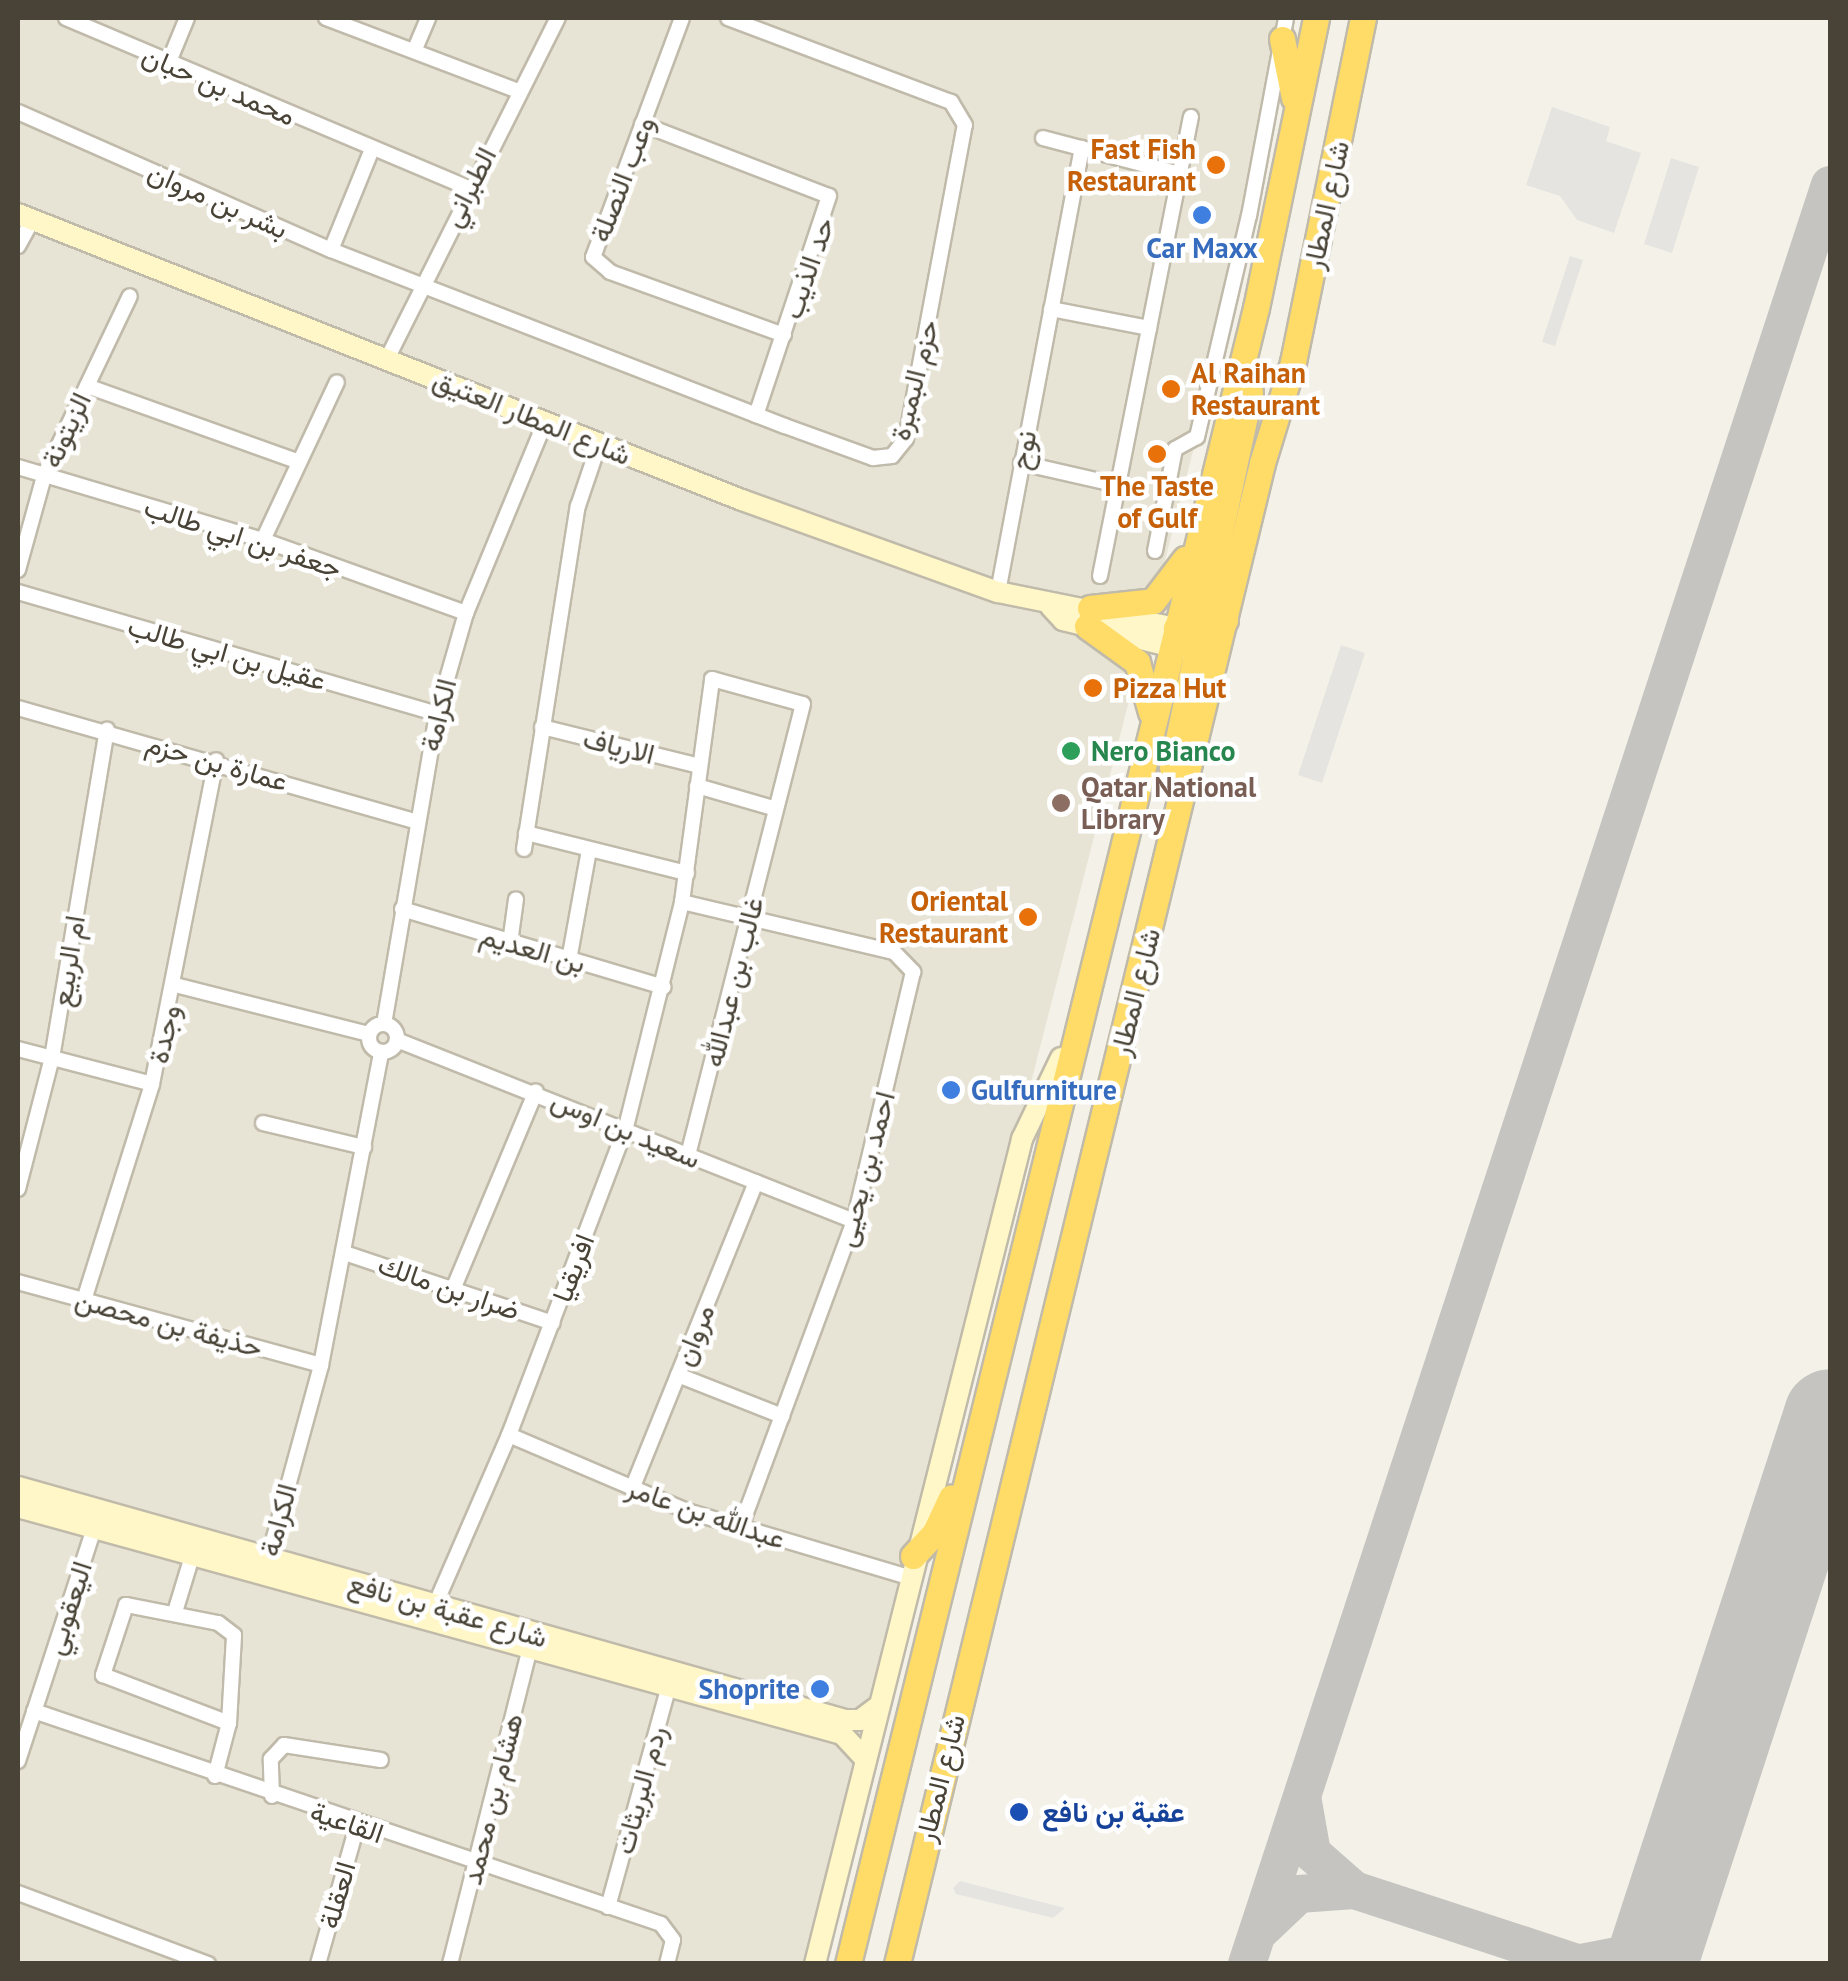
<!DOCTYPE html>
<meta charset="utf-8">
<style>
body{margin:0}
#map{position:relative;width:1848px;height:1981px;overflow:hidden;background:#f4f2e8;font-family:"PT Sans",Vazirmatn,sans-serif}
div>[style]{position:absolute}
.residential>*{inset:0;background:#e8e4d5}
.parking>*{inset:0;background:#e5e4e0}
.taxiway>*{height:38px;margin:-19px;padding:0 19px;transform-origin:19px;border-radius:19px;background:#c6c4c0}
.runway>*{height:92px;margin:-46px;padding:0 46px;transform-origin:46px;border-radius:46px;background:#c6c4c0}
.roads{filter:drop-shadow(2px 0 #c0baaa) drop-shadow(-2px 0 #c0baaa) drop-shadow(0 2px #c0baaa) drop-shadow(0 -2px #c0baaa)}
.street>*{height:14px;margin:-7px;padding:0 7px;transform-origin:7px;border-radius:7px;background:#fff}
.street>.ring{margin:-7px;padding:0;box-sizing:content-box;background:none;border:14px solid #fff;border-radius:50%}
.secondary>*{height:20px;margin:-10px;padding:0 10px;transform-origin:10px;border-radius:10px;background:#fff7c7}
.highway>*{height:25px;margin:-12.5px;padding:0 12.5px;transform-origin:12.5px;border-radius:12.5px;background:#ffdb68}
.dots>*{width:28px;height:28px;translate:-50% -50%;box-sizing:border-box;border:5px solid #fff;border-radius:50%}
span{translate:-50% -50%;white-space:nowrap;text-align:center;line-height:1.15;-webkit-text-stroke:9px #fff;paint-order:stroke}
.street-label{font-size:28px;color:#484336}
.food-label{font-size:28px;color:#c56008;font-weight:700}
.right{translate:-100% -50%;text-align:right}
.left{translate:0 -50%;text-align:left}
.shop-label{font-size:28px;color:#366cbe;font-weight:700}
.leisure-label{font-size:28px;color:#27864d;font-weight:700}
.education-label{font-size:28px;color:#785e54;font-weight:700}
.transit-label{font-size:28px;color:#164399;font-weight:700}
.frame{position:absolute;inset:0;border:20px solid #484336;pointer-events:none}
</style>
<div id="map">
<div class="residential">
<div style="clip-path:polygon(18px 18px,1283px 18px,1256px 206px,805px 1963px,18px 1963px)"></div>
</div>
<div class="parking">
<div style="clip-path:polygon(1552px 107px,1610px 127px,1606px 141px,1641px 153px,1614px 233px,1577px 220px,1560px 196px,1526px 185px)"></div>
<div style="clip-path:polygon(1671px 158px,1699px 167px,1672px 253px,1644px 244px)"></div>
<div style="clip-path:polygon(1570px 256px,1583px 260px,1555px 346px,1542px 342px)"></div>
<div style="clip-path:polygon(1341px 645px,1365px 653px,1322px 783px,1298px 775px)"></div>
<div style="clip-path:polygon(960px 1881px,1065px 1908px,1053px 1918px,956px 1894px,953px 1888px)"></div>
</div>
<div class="taxiway">
<div style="left:1354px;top:1890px;width:238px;rotate:18.1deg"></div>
<div style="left:1672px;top:1902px;width:63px;rotate:82.6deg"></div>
<div style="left:1261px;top:1930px;width:52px;rotate:-43.5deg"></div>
<div style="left:1299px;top:1894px;width:55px;rotate:-4.2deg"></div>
<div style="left:1354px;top:1890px;width:56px;rotate:-138.6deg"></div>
<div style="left:1312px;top:1853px;width:52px;rotate:-100deg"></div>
<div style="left:1247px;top:1964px;width:1872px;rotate:-71.86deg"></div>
<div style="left:1576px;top:1964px;width:53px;rotate:-10.9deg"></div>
<div style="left:1628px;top:1954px;width:50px;rotate:-42.6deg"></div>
</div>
<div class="runway">
<div style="left:1651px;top:1964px;width:577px;rotate:-71.94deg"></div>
</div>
<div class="roads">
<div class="street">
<div style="left:66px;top:18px;width:436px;rotate:22.9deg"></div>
<div style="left:326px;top:18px;width:205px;rotate:20.8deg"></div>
<div style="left:682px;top:18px;width:255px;rotate:110.4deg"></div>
<div style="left:593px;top:257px;width:23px;rotate:41deg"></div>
<div style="left:610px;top:272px;width:185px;rotate:19.9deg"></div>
<div style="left:415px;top:49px;width:34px;rotate:-67deg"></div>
<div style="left:168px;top:64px;width:50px;rotate:-67.6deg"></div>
<div style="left:18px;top:112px;width:342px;rotate:23.8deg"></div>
<div style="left:331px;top:250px;width:487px;rotate:21.2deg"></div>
<div style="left:785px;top:426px;width:94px;rotate:20deg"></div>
<div style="left:873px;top:458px;width:19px;rotate:-6deg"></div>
<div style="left:892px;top:456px;width:22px;rotate:-51deg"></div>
<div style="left:906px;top:439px;width:319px;rotate:-79.4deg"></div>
<div style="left:965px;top:125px;width:27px;rotate:-121deg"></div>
<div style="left:951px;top:102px;width:238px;rotate:-159.4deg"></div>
<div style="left:642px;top:124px;width:200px;rotate:21.1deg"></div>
<div style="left:829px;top:196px;width:231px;rotate:108.4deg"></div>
<div style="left:1043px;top:138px;width:141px;rotate:14.8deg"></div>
<div style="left:18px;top:246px;width:31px;rotate:-61deg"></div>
<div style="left:331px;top:250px;width:109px;rotate:-67.9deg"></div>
<div style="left:1051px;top:309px;width:100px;rotate:11deg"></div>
<div style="left:387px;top:359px;width:381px;rotate:-63.4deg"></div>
<div style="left:87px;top:386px;width:223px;rotate:19.7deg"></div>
<div style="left:1021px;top:463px;width:99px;rotate:12.8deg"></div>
<div style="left:18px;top:467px;width:256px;rotate:16.6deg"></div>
<div style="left:263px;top:540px;width:216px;rotate:19.8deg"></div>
<div style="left:263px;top:540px;width:174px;rotate:-64.9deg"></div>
<div style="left:1155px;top:551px;width:104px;rotate:-78.9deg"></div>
<div style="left:1175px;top:449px;width:25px;rotate:-29deg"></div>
<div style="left:1197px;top:437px;width:227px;rotate:-76.8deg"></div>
<div style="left:1249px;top:216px;width:201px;rotate:-79.4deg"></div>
<div style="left:18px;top:570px;width:98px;rotate:-74.5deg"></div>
<div style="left:44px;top:476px;width:199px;rotate:-64.5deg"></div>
<div style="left:1100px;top:576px;width:468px;rotate:-78.8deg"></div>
<div style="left:18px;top:592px;width:436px;rotate:16.2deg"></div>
<div style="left:998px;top:592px;width:452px;rotate:-79.3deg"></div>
<div style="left:18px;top:708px;width:413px;rotate:15.9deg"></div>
<div style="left:542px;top:727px;width:159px;rotate:13.9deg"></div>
<div style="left:697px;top:786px;width:82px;rotate:16.2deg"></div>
<div style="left:526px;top:833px;width:166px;rotate:14deg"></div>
<div style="left:524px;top:849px;width:347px;rotate:-81.1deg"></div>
<div style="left:578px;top:506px;width:65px;rotate:-71.3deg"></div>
<div style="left:682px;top:902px;width:218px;rotate:13.3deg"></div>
<div style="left:894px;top:952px;width:28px;rotate:46deg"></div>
<div style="left:913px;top:972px;width:256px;rotate:103.3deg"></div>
<div style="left:854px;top:1221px;width:328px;rotate:110.3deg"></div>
<div style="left:402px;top:909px;width:273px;rotate:16.6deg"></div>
<div style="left:510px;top:943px;width:44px;rotate:-82.2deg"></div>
<div style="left:569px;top:960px;width:112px;rotate:-79.7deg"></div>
<div style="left:175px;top:985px;width:200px;rotate:14.2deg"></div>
<div style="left:384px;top:1024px;width:314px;rotate:-80.3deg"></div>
<div style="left:437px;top:714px;width:105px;rotate:-74deg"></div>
<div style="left:466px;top:613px;width:207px;rotate:-67.5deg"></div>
<div class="ring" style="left:369px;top:1024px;width:14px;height:14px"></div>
<div style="left:397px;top:1040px;width:492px;rotate:21.6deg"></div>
<div style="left:18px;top:1049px;width:138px;rotate:14.6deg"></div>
<div style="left:263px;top:1123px;width:104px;rotate:13.4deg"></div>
<div style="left:18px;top:1189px;width:135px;rotate:-75.5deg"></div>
<div style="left:52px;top:1058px;width:333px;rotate:-80.5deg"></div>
<div style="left:345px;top:1253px;width:219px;rotate:18.6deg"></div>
<div style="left:18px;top:1282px;width:314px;rotate:15.3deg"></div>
<div style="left:454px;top:1287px;width:212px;rotate:-67.3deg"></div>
<div style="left:84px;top:1300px;width:226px;rotate:-72.5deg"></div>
<div style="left:152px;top:1084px;width:330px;rotate:-78.8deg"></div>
<div style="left:678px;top:1375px;width:112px;rotate:21.5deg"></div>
<div style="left:509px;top:1435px;width:194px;rotate:23.1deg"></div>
<div style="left:687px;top:1511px;width:231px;rotate:16.6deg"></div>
<div style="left:632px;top:1489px;width:331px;rotate:-68deg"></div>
<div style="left:267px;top:1563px;width:205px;rotate:-74.7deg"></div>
<div style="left:321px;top:1365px;width:319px;rotate:-79.1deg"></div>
<div style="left:175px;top:1612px;width:65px;rotate:-73deg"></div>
<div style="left:432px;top:1612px;width:193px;rotate:-66.5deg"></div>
<div style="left:509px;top:1435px;width:329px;rotate:-69.2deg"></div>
<div style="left:626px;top:1127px;width:232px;rotate:-76deg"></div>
<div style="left:682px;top:902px;width:225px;rotate:-82.3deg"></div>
<div style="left:712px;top:679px;width:94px;rotate:15.4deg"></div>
<div style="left:803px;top:704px;width:466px;rotate:104.3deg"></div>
<div style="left:34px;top:1711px;width:662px;rotate:18.76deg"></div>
<div style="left:661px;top:1924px;width:20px;rotate:53deg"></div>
<div style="left:673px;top:1940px;width:25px;rotate:104deg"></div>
<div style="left:18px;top:1761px;width:251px;rotate:-71.9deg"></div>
<div style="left:215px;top:1776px;width:55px;rotate:-75.2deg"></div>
<div style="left:229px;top:1723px;width:88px;rotate:-86.7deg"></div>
<div style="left:234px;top:1635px;width:20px;rotate:-143deg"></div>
<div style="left:218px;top:1623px;width:94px;rotate:-168.9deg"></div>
<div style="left:126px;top:1605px;width:74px;rotate:108.2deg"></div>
<div style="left:103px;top:1675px;width:135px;rotate:20.9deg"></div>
<div style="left:272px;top:1796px;width:37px;rotate:-92deg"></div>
<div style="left:271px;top:1759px;width:19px;rotate:-47deg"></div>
<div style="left:284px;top:1745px;width:98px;rotate:8.8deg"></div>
<div style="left:18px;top:1893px;width:203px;rotate:20.5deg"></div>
<div style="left:608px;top:1907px;width:237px;rotate:-74.6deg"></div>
<div style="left:318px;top:1964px;width:143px;rotate:-74.2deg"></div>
<div style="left:450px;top:1964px;width:334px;rotate:-75.8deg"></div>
</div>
<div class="secondary">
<div style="left:18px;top:214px;width:778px;rotate:21.56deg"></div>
<div style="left:742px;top:500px;width:272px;rotate:19.8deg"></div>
<div style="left:998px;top:592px;width:182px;rotate:11.4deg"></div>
<div style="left:1051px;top:607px;width:18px;rotate:47deg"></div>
<div style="left:1063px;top:620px;width:126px;rotate:13.8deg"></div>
<div style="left:18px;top:1487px;width:859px;rotate:15.73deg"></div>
<div style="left:845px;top:1720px;width:15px"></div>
<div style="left:860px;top:1720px;width:20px;rotate:-37deg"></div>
<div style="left:18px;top:1507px;width:855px;rotate:15.4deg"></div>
<div style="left:842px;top:1734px;width:35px;rotate:47deg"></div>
<div style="left:815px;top:1964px;width:851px;rotate:-75.91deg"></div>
<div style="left:1022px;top:1139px;width:90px;rotate:-64.3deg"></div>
</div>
<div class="highway">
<div style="left:1282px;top:39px;width:60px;rotate:78.5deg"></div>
<div style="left:1090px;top:608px;width:63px;rotate:-6.3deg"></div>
<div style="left:1153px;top:601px;width:53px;rotate:-52.7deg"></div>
<div style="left:1225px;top:620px;width:16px;rotate:145deg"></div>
<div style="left:1212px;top:629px;width:16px;rotate:-128deg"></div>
<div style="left:1202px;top:616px;width:229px;rotate:-77.9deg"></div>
<div style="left:1087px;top:626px;width:62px;rotate:35.8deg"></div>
<div style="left:1137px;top:662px;width:52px;rotate:74.4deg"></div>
<div style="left:1172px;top:767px;width:120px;rotate:-77.9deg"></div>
<div style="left:1197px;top:650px;width:15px;rotate:-110deg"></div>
<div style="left:1192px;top:636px;width:18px;rotate:-153deg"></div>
<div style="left:913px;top:1556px;width:33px;rotate:-47deg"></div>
<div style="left:935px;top:1532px;width:38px;rotate:-65deg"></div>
<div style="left:848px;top:1964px;width:1706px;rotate:-76.16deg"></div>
<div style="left:1256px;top:308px;width:296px;rotate:-78.3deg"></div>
<div style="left:897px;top:1964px;width:1545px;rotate:-76.33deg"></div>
<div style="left:1262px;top:463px;width:106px;rotate:-72.9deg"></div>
<div style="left:1293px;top:362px;width:351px;rotate:-78.5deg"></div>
</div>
</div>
<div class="dots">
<div style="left:1216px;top:165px;background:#e8710a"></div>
<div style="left:1202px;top:215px;background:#3f7fe0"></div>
<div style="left:1171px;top:389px;background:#e8710a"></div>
<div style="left:1157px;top:454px;background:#e8710a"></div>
<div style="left:1093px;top:688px;background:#e8710a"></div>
<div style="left:1071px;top:751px;background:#2e9e5b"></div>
<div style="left:1061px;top:803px;background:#8d6e63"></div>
<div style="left:1028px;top:917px;background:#e8710a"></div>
<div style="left:951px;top:1090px;background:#3f7fe0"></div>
<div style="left:820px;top:1689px;background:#3f7fe0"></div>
<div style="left:1019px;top:1812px;background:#1a4fb4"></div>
</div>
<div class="street-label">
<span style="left:219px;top:85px;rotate:23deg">محمد بن حبان</span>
<span style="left:622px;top:179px;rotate:-69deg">وعب النصلة</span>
<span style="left:469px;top:187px;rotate:-63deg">الطبراني</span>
<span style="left:218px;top:200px;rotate:24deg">بشر بن مروان</span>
<span style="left:1326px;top:205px;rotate:-78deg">شارع المطار</span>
<span style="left:808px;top:268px;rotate:-71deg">حد الذيب</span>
<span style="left:914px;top:380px;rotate:-76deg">حزم البمبرة</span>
<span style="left:532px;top:417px;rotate:22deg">شارع المطار العتيق</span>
<span style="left:66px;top:430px;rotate:-65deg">الزيتونة</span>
<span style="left:1023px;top:450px;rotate:-79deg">نوح</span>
<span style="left:243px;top:537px;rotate:18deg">جعفر بن ابي طالب</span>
<span style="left:227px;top:653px;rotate:16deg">عقيل بن ابي طالب</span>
<span style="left:438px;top:715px;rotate:-76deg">الكرامة</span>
<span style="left:619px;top:746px;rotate:14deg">الارياف</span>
<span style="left:217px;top:762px;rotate:16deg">عمارة بن حزم</span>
<span style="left:533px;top:949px;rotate:16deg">بن العديم</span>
<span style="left:68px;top:961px;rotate:-81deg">ام الربيع</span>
<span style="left:733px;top:982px;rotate:-76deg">غالب بن عبدالله</span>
<span style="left:1135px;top:992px;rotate:-76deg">شارع المطار</span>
<span style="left:164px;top:1034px;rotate:-77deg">وجدة</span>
<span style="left:626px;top:1129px;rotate:23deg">سعيد بن اوس</span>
<span style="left:865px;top:1169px;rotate:-75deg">احمد بن يحيى</span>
<span style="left:573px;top:1268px;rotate:-69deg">افريقيا</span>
<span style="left:449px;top:1287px;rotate:19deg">ضرار بن مالك</span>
<span style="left:169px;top:1323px;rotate:15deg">حذيفة بن محصن</span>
<span style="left:694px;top:1335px;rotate:-68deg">مروان</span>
<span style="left:706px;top:1513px;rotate:19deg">عبدالله بن عامر</span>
<span style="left:278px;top:1520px;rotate:-75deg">الكرامة</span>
<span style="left:68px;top:1608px;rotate:-72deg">اليعقوبي</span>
<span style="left:448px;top:1610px;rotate:16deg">شارع عقبة بن نافع</span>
<span style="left:940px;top:1778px;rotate:-76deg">شارع المطار</span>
<span style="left:640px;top:1790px;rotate:-75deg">ردم البريثات</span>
<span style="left:492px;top:1799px;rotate:-76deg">هشام بن محمد</span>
<span style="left:347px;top:1822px;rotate:19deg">القاعية</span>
<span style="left:337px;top:1895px;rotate:-74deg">العقلة</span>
</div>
<div class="food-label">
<span class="right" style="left:1196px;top:165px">Fast Fish<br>Restaurant</span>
<span class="left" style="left:1191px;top:389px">Al Raihan<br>Restaurant</span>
<span style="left:1157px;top:502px">The Taste<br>of Gulf</span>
<span class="left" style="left:1113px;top:688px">Pizza Hut</span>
<span class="right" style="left:1008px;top:917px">Oriental<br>Restaurant</span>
</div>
<div class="shop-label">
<span style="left:1202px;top:248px">Car Maxx</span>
<span class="left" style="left:971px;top:1090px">Gulfurniture</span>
<span class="right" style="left:800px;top:1689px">Shoprite</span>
</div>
<div class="leisure-label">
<span class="left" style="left:1091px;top:751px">Nero Bianco</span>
</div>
<div class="education-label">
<span class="left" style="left:1081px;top:803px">Qatar National<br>Library</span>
</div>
<div class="transit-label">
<span class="left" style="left:1042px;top:1812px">عقبة بن نافع</span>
</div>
<div class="frame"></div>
</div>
